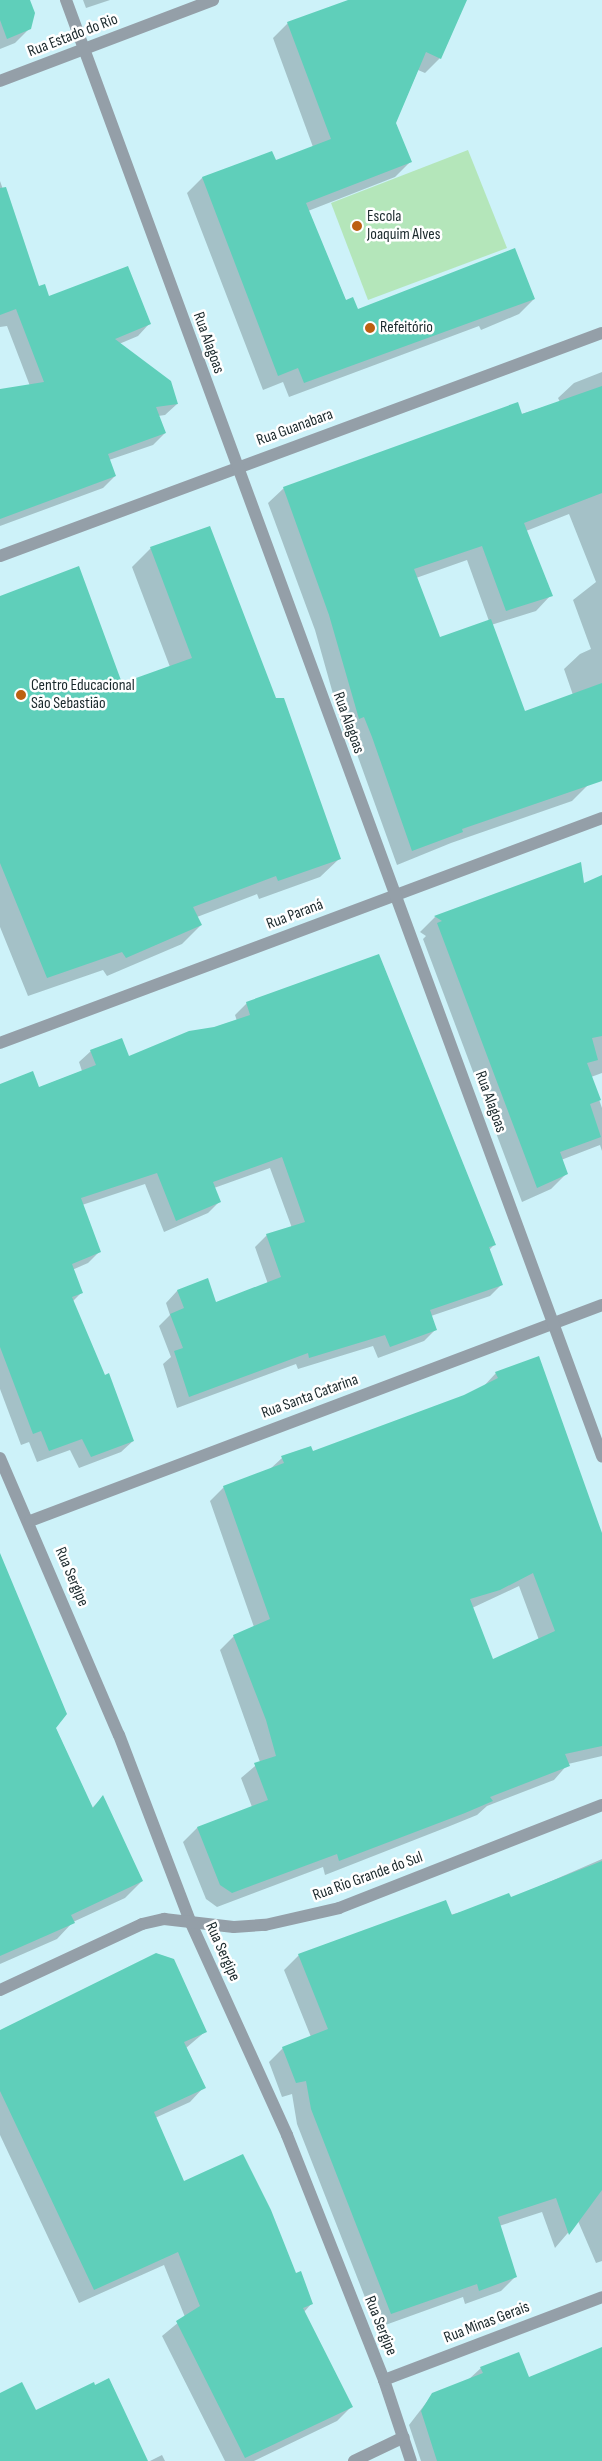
<!DOCTYPE html>
<meta charset="utf-8">
<style>
body{margin:0}
#map{position:relative;width:602px;height:2461px;overflow:hidden;background:#cdf2f9;font-family:"Sofia Sans Condensed",sans-serif}
div>[style]{position:absolute}
.green>*{inset:0;background:#b4e6ba}
.shadow>*{inset:0;background:#0003}
.building>*{inset:0;background:#5fcfba}
.minor>*{height:12px;margin:-6px;padding:0 6px;transform-origin:6px;border-radius:6px;background:#949fa8}
.tertiary>*{height:12px;margin:-6px;padding:0 6px;transform-origin:6px;border-radius:6px;background:#949fa8}
.dots>*{width:14px;height:14px;translate:-50% -50%;box-sizing:border-box;border:2px solid #fff;border-radius:50%}
span{translate:-50% -50%;white-space:nowrap;text-align:center;line-height:1.15;-webkit-text-stroke:5px #fff;paint-order:stroke}
.street-label{font-size:16px;color:#1b292c}
.poi-label{font-size:16px;color:#1b292c}
.left{translate:0 -50%;text-align:left}
</style>
<div id="map">
<div class="green">
<div style="clip-path:polygon(468px 150px,507px 248px,368px 300px,331px 203px)"></div>
</div>
<div class="shadow">
<div style="clip-path:polygon(0 0,28px 0,30px 28px,15px 43px,0 49px)"></div>
<div style="clip-path:polygon(83px 0,110px 0,86px 8px)"></div>
<div style="clip-path:polygon(352px 0,466px 0,440px 58px,425px 73px,418px 70px,395px 123px,410px 162px,395px 177px,308px 211px,346px 301px,358px 311px,534px 299px,519px 314px,481px 330px,479px 326px,289px 397px,283px 382px,263px 390px,187px 193px,202px 178px,271px 153px,275px 162px,313px 147px,273px 38px,288px 23px)"></div>
<div style="clip-path:polygon(0 181px,38px 288px,48px 298px,149px 324px,138px 336px,119px 344px,177px 404px,165px 415px,158px 416px,165px 433px,153px 445px,109px 460px,115px 476px,103px 488px,0 526px,0 390px,30px 386px,7px 326px,0 327px)"></div>
<div style="clip-path:polygon(evenodd,602px 372px,602px 771px,572px 801px,451px 843px,397px 865px,349px 732px,344px 733px,315px 630px,268px 503px,284px 488px,560px 402px,558px 398px,574px 383px,602px 372px,569px 514px,596px 582px,573px 600px,591px 649px,580px 654px,564px 669px,573px 695px,525px 713px,491px 625px,536px 611px,551px 595px,526px 531px,569px 514px,602px 372px,467px 560px,489px 621px,439px 638px,416px 578px,467px 560px)"></div>
<div style="clip-path:polygon(151px 548px,275px 699px,339px 859px,320px 877px,259px 899px,257px 894px,197px 917px,201px 925px,182px 944px,107px 976px,103px 970px,28px 996px,0 927px,0 597px,121px 684px,170px 667px,132px 567px)"></div>
<div style="clip-path:polygon(580px 863px,583px 884px,602px 877px,602px 1073px,591px 1077px,602px 1108px,602px 1151px,600px 1145px,561px 1160px,566px 1174px,551px 1189px,522px 1202px,423px 939px,426px 936px,420px 932px,435px 917px)"></div>
<div style="clip-path:polygon(247px 1003px,494px 1245px,489px 1250px,501px 1285px,490px 1296px,431px 1316px,436px 1329px,424px 1341px,378px 1358px,373px 1346px,298px 1369px,296px 1364px,177px 1408px,163px 1364px,171px 1357px,159px 1326px,170px 1315px,166px 1303px,177px 1291px,207px 1280px,215px 1304px,268px 1284px,255px 1247px,267px 1235px,292px 1228px,270px 1168px,214px 1188px,219px 1202px,208px 1213px,164px 1232px,145px 1184px,82px 1205px,100px 1251px,88px 1263px,72px 1270px,81px 1293px,72px 1302px,133px 1441px,121px 1452px,79px 1468px,70px 1450px,37px 1462px,29px 1442px,21px 1445px,0 1389px,0 1084px,38px 1088px,82px 1071px,79px 1062px,91px 1051px,128px 1058px,237px 1021px,235px 1015px)"></div>
<div style="clip-path:polygon(evenodd,496px 1373px,602px 1540px,602px 1756px,568px 1764px,554px 1780px,487px 1806px,477px 1815px,450px 1826px,325px 1875px,323px 1867px,217px 1907px,206px 1899px,183px 1842px,197px 1828px,252px 1807px,241px 1778px,260px 1762px,220px 1650px,234px 1636px,254px 1627px,210px 1501px,224px 1487px,269px 1470px,282px 1458px,313px 1453px,465px 1397px,482px 1388px,496px 1373px,519px 1586px,539px 1640px,493px 1661px,472px 1608px,519px 1586px)"></div>
<div style="clip-path:polygon(0 1555px,55px 1727px,92px 1808px,103px 1797px,142px 1881px,125px 1898px,73px 1922px,57px 1939px,0 1964px)"></div>
<div style="clip-path:polygon(602px 1859px,602px 2261px,596px 2263px,578px 2221px,555px 2248px,542px 2212px,499px 2226px,515px 2277px,501px 2291px,465px 2304px,463px 2297px,377px 2328px,297px 2124px,292px 2094px,282px 2097px,269px 2062px,283px 2048px,311px 2037px,284px 1970px,299px 1955px,510px 1899px)"></div>
<div style="clip-path:polygon(206px 2031px,186px 2048px,204px 2087px,190px 2102px,155px 2118px,183px 2182px,295px 2275px,312px 2303px,304px 2312px,351px 2407px,337px 2421px,254px 2461px,225px 2461px,162px 2336px,185px 2317px,164px 2265px,79px 2303px,0 2135px,0 2032px)"></div>
<div style="clip-path:polygon(602px 2349px,602px 2461px,421px 2461px,409px 2425px,433px 2394px,468px 2380px,481px 2368px,528px 2378px)"></div>
<div style="clip-path:polygon(162px 2455px,165px 2461px,150px 2461px)"></div>
</div>
<div class="building">
<div style="clip-path:polygon(0 0,30px 0,35px 13px,31px 29px,7px 39px,0 20px)"></div>
<div style="clip-path:polygon(348px 0,467px 0,441px 59px,426px 52px,396px 123px,412px 162px,306px 203px,346px 300px,353px 297px,358px 309px,515px 248px,535px 299px,304px 383px,298px 368px,278px 376px,202px 177px,272px 151px,276px 160px,331px 139px,287px 22px)"></div>
<div style="clip-path:polygon(6px 187px,39px 286px,45px 284px,49px 296px,128px 266px,151px 324px,115px 339px,171px 381px,178px 404px,156px 407px,166px 433px,108px 454px,116px 476px,0 519px,0 389px,44px 382px,16px 309px,0 315px,0 188px)"></div>
<div style="clip-path:polygon(602px 386px,602px 493px,524px 523px,553px 596px,506px 611px,482px 546px,414px 569px,440px 637px,491px 619px,525px 711px,602px 683px,602px 781px,462px 829px,463px 832px,412px 851px,372px 737px,364px 717px,359px 719px,329px 615px,283px 487px,518px 402px,522px 414px)"></div>
<div style="clip-path:polygon(210px 526px,276px 698px,284px 698px,341px 859px,278px 881px,276px 876px,193px 907px,202px 925px,126px 958px,122px 952px,47px 978px,0 863px,0 596px,79px 566px,122px 683px,192px 658px,150px 547px)"></div>
<div style="clip-path:polygon(581px 862px,584px 883px,602px 875px,602px 1036px,592px 1038px,598px 1060px,587px 1063px,601px 1100px,590px 1104px,601px 1137px,560px 1152px,568px 1174px,537px 1188px,437px 923px,442px 921px,434px 916px)"></div>
<div style="clip-path:polygon(379px 954px,496px 1245px,489px 1247px,503px 1285px,430px 1310px,437px 1330px,390px 1347px,385px 1335px,309px 1358px,308px 1353px,189px 1397px,174px 1351px,183px 1348px,170px 1314px,184px 1308px,177px 1290px,208px 1278px,216px 1302px,281px 1277px,266px 1234px,305px 1222px,282px 1157px,213px 1182px,221px 1202px,176px 1221px,157px 1173px,81px 1198px,101px 1252px,72px 1264px,83px 1293px,72px 1297px,105px 1375px,109px 1373px,134px 1441px,91px 1457px,82px 1439px,49px 1451px,41px 1431px,33px 1434px,0 1347px,0 1084px,33px 1071px,39px 1087px,96px 1065px,90px 1050px,122px 1038px,129px 1056px,189px 1031px,214px 1027px,250px 1015px,246px 1002px)"></div>
<div style="clip-path:polygon(evenodd,539px 1356px,602px 1533px,602px 1746px,565px 1754px,570px 1766px,490px 1797px,493px 1801px,465px 1813px,339px 1861px,337px 1854px,232px 1893px,220px 1885px,197px 1827px,268px 1800px,254px 1763px,276px 1756px,266px 1720px,233px 1635px,270px 1619px,223px 1486px,284px 1463px,281px 1456px,311px 1446px,313px 1451px,464px 1395px,498px 1378px,495px 1372px,539px 1356px,533px 1573px,555px 1631px,493px 1659px,470px 1599px,500px 1590px,533px 1573px)"></div>
<div style="clip-path:polygon(0 1553px,67px 1714px,56px 1728px,93px 1808px,103px 1795px,143px 1881px,71px 1915px,75px 1923px,0 1956px)"></div>
<div style="clip-path:polygon(602px 1861px,602px 2190px,569px 2235px,556px 2198px,498px 2217px,517px 2277px,479px 2291px,477px 2284px,391px 2314px,311px 2109px,306px 2081px,296px 2083px,282px 2047px,328px 2029px,298px 1954px,446px 1900px,452px 1915px,509px 1893px,511px 1897px)"></div>
<div style="clip-path:polygon(156px 1953px,174px 1959px,207px 2032px,184px 2042px,206px 2088px,154px 2112px,184px 2181px,243px 2154px,271px 2210px,296px 2273px,301px 2271px,313px 2304px,303px 2308px,353px 2407px,245px 2458px,176px 2321px,200px 2306px,178px 2252px,94px 2290px,0 2091px,0 2030px)"></div>
<div style="clip-path:polygon(602px 2347px,602px 2461px,437px 2461px,421px 2411px,432px 2393px,483px 2373px,480px 2367px,519px 2352px,529px 2377px)"></div>
<div style="clip-path:polygon(109px 2378px,148px 2461px,0 2461px,0 2393px,22px 2382px,36px 2410px,94px 2382px,95px 2385px)"></div>
</div>
<div class="minor">
<div style="left:0;top:81px;width:228px;rotate:-20.8deg"></div>
<div style="left:0;top:556px;width:642px;rotate:-20.33deg"></div>
<div style="left:0;top:1043px;width:643px;rotate:-20.49deg"></div>
<div style="left:0;top:1458px;width:301px;rotate:66.8deg"></div>
<div style="left:119px;top:1735px;width:199px;rotate:69.1deg"></div>
<div style="left:190px;top:1921px;width:235px;rotate:65.6deg"></div>
<div style="left:287px;top:2135px;width:264px;rotate:68.4deg"></div>
<div style="left:384px;top:2380px;width:85px;rotate:71.6deg"></div>
<div style="left:30px;top:1521px;width:611px;rotate:-20.69deg"></div>
<div style="left:384px;top:2380px;width:233px;rotate:-20.8deg"></div>
<div style="left:354px;top:2461px;width:55px;rotate:-25.6deg"></div>
</div>
<div class="tertiary">
<div style="left:66px;top:0;width:1552px;rotate:69.79deg"></div>
<div style="left:0;top:1990px;width:157px;rotate:-24.9deg"></div>
<div style="left:142px;top:1924px;width:23px;rotate:-13deg"></div>
<div style="left:164px;top:1919px;width:70px;rotate:6.5deg"></div>
<div style="left:234px;top:1927px;width:31px;rotate:-4deg"></div>
<div style="left:265px;top:1925px;width:76px;rotate:-12.9deg"></div>
<div style="left:339px;top:1908px;width:282px;rotate:-21.4deg"></div>
</div>
<div class="dots">
<div style="left:357px;top:226px;background:#bd6011"></div>
<div style="left:370px;top:328px;background:#bd6011"></div>
<div style="left:21px;top:695px;background:#bd6011"></div>
</div>
<div class="street-label">
<span style="left:73px;top:36px;rotate:-21deg">Rua Estado do Rio</span>
<span style="left:208px;top:343px;rotate:70deg">Rua Alagoas</span>
<span style="left:295px;top:428px;rotate:-20deg">Rua Guanabara</span>
<span style="left:348px;top:723px;rotate:70deg">Rua Alagoas</span>
<span style="left:295px;top:915px;rotate:-21deg">Rua Paraná</span>
<span style="left:490px;top:1102px;rotate:70deg">Rua Alagoas</span>
<span style="left:310px;top:1397px;rotate:-20deg">Rua Santa Catarina</span>
<span style="left:71px;top:1577px;rotate:67deg">Rua Sergipe</span>
<span style="left:368px;top:1877px;rotate:-20deg">Rua Rio Grande do Sul</span>
<span style="left:222px;top:1952px;rotate:66deg">Rua Sergipe</span>
<span style="left:487px;top:2323px;rotate:-21deg">Rua Minas Gerais</span>
<span style="left:380px;top:2326px;rotate:68deg">Rua Sergipe</span>
</div>
<div class="poi-label">
<span class="left" style="left:367px;top:226px">Escola<br>Joaquim Alves</span>
<span class="left" style="left:380px;top:328px">Refeitório</span>
<span class="left" style="left:31px;top:695px">Centro Educacional<br>São Sebastião</span>
</div>
</div>
